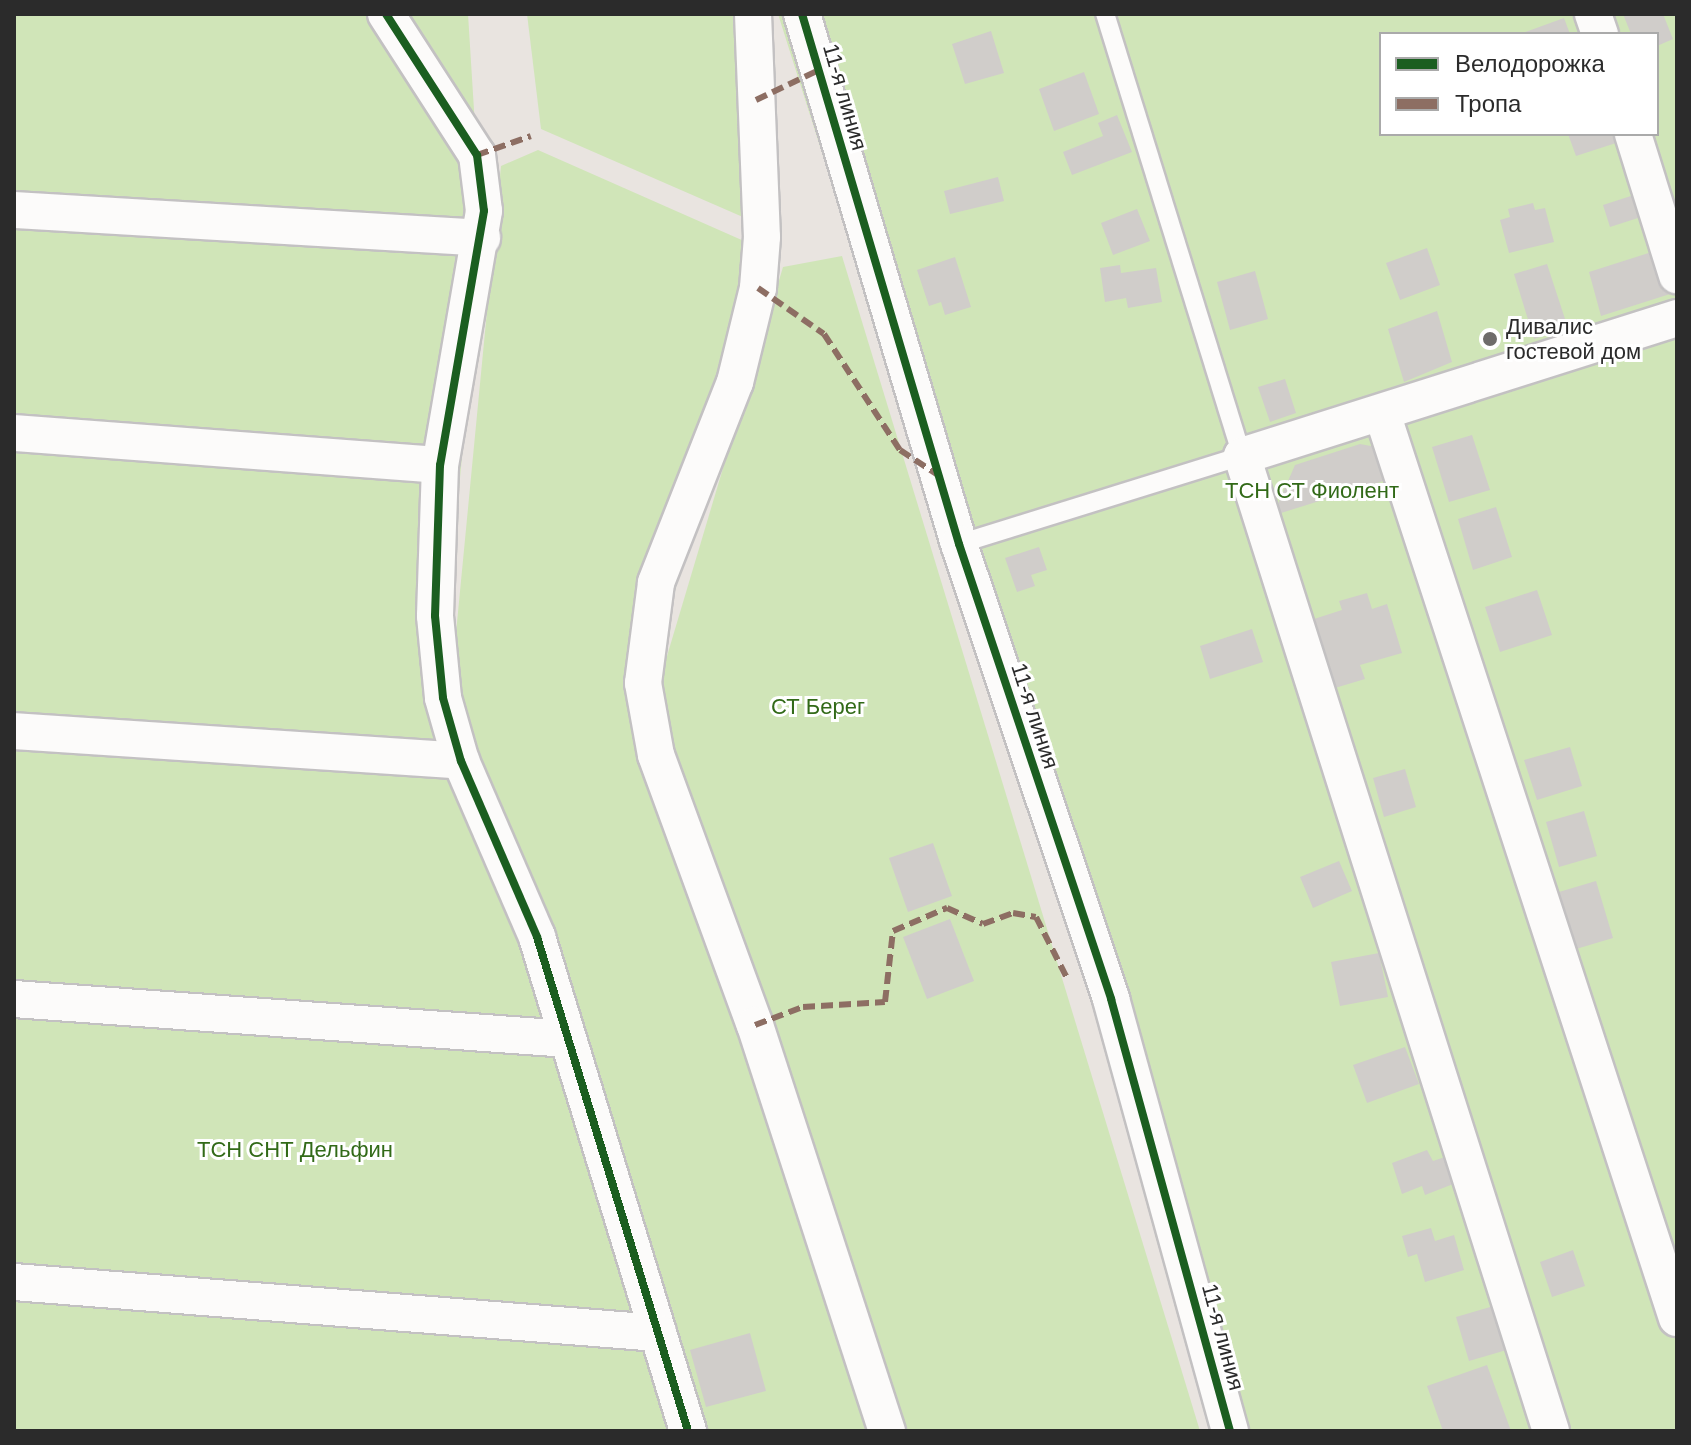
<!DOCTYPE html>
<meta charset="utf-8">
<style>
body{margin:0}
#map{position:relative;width:1691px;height:1445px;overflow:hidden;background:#e9e4e0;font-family:Helvetica,sans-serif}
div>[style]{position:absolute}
.green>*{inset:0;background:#d0e5b8}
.building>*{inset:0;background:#d0cdca}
.roads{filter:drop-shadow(2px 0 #c3c1c2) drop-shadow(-2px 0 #c3c1c2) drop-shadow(0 2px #c3c1c2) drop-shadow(0 -2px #c3c1c2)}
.lane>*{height:18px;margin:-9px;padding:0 9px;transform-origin:9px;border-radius:9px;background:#fcfbfa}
.street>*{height:36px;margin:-18px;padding:0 18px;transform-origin:18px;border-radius:18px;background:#fcfbfa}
.quiet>*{height:6px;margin-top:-3px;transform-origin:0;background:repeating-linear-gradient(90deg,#8d6e63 0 12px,transparent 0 18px)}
.cycleway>*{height:8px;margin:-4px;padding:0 4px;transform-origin:4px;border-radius:4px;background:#1b5e20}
.dots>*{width:22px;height:22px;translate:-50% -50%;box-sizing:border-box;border:4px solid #fff;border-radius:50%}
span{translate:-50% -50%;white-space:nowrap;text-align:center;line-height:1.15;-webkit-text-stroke:6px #fff;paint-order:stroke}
.street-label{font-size:22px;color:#2b2b2b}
.poi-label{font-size:22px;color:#2b2b2b}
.left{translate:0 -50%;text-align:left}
.park-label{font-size:22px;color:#326a18}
.frame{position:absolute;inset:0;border:16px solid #2b2b2b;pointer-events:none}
.legend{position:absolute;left:1379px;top:32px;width:280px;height:104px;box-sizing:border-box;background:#fff;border:2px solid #aaa;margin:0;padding:10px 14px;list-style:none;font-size:24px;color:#2b2b2b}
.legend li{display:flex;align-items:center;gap:16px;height:40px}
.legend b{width:40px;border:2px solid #aaa}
</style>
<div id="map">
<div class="green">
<div style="clip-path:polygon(14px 14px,468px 14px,482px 238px,443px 664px,674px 1431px,14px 1431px)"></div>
<div style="clip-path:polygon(527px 14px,742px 14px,752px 221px,541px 129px)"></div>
<div style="clip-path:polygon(evenodd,778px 14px,1677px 14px,1677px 1431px,1227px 1431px,778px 14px,1381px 34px,1657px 34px,1657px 134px,1381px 134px,1381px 34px)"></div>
<div style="clip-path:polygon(538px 150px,753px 245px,753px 289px,631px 693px,872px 1431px,704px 1431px,476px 756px,453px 664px,501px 166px)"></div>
<div style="clip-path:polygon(842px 256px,1200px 1431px,897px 1431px,653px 703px,783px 267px)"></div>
</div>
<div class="building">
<div style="clip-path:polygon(1623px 14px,1663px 14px,1673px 39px,1657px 46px,1657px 34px,1631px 34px)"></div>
<div style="clip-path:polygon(1564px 18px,1570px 34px,1520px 34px)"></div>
<div style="clip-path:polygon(991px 31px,1004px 73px,965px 84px,952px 44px)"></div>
<div style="clip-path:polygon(1084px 72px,1099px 114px,1054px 131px,1039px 89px)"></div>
<div style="clip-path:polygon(1117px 115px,1132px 152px,1072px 175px,1063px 152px,1103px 136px,1098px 123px)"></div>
<div style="clip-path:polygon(1568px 134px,1613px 134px,1616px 143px,1576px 156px)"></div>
<div style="clip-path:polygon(998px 177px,1004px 201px,950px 214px,944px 191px)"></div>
<div style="clip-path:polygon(1634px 195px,1641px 217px,1610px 227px,1603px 205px)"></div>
<div style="clip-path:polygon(1533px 203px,1535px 210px,1545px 208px,1554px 242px,1509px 253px,1500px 220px,1510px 217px,1508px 209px)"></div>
<div style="clip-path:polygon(1137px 209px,1150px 241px,1113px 255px,1101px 223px)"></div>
<div style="clip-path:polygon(1427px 248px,1440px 285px,1400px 300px,1386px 263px)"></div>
<div style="clip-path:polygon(1658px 250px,1670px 294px,1601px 316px,1589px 272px)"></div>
<div style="clip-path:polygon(955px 257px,971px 307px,945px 315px,941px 302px,929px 306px,917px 270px)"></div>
<div style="clip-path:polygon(1547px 264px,1568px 328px,1534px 339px,1514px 274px)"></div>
<div style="clip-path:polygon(1120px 265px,1121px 273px,1156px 268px,1162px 302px,1128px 308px,1126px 298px,1105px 302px,1100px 268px)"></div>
<div style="clip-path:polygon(1255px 271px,1268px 319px,1230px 330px,1217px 282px)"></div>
<div style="clip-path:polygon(1437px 311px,1452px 362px,1404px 382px,1388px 329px)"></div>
<div style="clip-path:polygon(1285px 379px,1296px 413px,1270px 422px,1258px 387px)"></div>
<div style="clip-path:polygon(1472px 435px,1490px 490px,1449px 502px,1432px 447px)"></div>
<div style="clip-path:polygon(1360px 444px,1387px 449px,1396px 477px,1281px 513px,1278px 504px,1295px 465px)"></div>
<div style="clip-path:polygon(1496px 507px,1512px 557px,1473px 570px,1458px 519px)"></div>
<div style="clip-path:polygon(1039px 547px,1047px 570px,1031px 575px,1035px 586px,1017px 592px,1005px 558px)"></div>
<div style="clip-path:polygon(1537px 590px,1552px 635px,1500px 652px,1485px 607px)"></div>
<div style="clip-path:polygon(1367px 593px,1372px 609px,1387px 604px,1402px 653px,1360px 665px,1365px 679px,1335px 688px,1314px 619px,1342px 610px,1339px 601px)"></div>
<div style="clip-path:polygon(1252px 629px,1263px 662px,1210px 679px,1200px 646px)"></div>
<div style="clip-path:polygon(1570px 747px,1582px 786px,1537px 800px,1524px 760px)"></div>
<div style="clip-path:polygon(1405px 769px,1416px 807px,1384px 817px,1373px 778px)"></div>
<div style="clip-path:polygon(1584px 811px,1597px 856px,1559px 867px,1546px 822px)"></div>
<div style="clip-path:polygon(933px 843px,952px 896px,908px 912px,889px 858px)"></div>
<div style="clip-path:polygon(1339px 861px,1352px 891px,1313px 908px,1300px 877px)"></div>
<div style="clip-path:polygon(1596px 881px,1613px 938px,1576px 949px,1559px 892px)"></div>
<div style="clip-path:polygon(950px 919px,974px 981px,927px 999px,903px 937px)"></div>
<div style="clip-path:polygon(1379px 953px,1388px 997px,1340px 1006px,1331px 962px)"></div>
<div style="clip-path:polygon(1405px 1047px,1419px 1084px,1367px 1103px,1353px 1065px)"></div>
<div style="clip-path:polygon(1427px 1150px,1433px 1161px,1451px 1155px,1461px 1181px,1425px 1195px,1422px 1186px,1402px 1194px,1392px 1163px)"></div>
<div style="clip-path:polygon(1431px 1228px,1435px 1241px,1454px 1235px,1464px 1270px,1425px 1282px,1417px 1254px,1408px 1257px,1402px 1236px)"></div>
<div style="clip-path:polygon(1573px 1250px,1585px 1286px,1552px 1297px,1540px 1262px)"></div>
<div style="clip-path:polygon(1497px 1305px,1510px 1349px,1469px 1361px,1456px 1317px)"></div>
<div style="clip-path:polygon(750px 1333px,766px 1391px,706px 1407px,690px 1350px)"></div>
<div style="clip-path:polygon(1487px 1365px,1511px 1431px,1443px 1431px,1427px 1386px)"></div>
</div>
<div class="roads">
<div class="lane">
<div style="left:959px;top:544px;width:296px;rotate:-17.3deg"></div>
<div style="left:1242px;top:456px;width:463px;rotate:-107.2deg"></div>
</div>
<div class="street">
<div style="left:386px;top:14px;width:168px;rotate:57.2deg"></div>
<div style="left:477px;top:155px;width:56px;rotate:82.9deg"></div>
<div style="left:484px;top:211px;width:258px;rotate:99.8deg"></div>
<div style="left:440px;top:465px;width:151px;rotate:91.9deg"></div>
<div style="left:435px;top:616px;width:82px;rotate:84.4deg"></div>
<div style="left:443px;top:698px;width:66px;rotate:74.1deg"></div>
<div style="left:461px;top:761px;width:192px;rotate:66.6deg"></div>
<div style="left:537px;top:937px;width:517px;rotate:73deg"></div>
<div style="left:753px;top:14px;width:223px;rotate:87.7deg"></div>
<div style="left:762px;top:237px;width:51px;rotate:94.5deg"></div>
<div style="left:758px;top:288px;width:97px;rotate:103.7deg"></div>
<div style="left:735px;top:382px;width:216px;rotate:111.5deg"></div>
<div style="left:656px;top:583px;width:101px;rotate:97.4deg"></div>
<div style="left:643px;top:683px;width:73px;rotate:79.8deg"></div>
<div style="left:656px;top:755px;width:288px;rotate:69.9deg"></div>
<div style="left:755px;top:1025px;width:427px;rotate:72deg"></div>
<div style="left:802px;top:14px;width:553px;rotate:73.5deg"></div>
<div style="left:959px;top:544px;width:480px;rotate:71.5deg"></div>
<div style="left:1111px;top:999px;width:448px;rotate:74.6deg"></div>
<div style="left:1593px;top:14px;width:21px;rotate:71deg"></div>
<div style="left:1633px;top:134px;width:148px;rotate:72.7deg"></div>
<div style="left:14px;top:210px;width:469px;rotate:3.4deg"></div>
<div style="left:1382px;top:413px;width:952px;rotate:71.95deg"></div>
<div style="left:14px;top:433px;width:427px;rotate:4.3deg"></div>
<div style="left:14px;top:731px;width:448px;rotate:3.8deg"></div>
<div style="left:14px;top:999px;width:555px;rotate:4.13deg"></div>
<div style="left:14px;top:1282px;width:646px;rotate:4.53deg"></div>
<div style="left:1551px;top:1431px;width:1023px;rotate:-107.58deg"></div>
<div style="left:1242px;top:456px;width:456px;rotate:-17.6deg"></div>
</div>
</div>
<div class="quiet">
<div style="left:756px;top:100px;width:70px;rotate:-25.5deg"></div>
<div style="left:477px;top:155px;width:57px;rotate:-19.4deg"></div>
<div style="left:758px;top:288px;width:80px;rotate:34.9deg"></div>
<div style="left:824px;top:334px;width:139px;rotate:56.8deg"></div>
<div style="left:900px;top:450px;width:45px;rotate:33.3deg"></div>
<div style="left:755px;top:1025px;width:51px;rotate:-20.6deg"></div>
<div style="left:803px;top:1007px;width:82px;rotate:-3.5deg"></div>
<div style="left:885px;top:1002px;width:71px;rotate:-83.6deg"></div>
<div style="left:893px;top:931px;width:59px;rotate:-23.1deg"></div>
<div style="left:947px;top:908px;width:39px;rotate:24deg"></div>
<div style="left:983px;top:924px;width:32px;rotate:-20deg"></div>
<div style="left:1013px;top:913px;width:23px;rotate:10deg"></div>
<div style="left:1036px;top:917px;width:68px;rotate:63.1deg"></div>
</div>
<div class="cycleway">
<div style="left:386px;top:14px;width:168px;rotate:57.2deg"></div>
<div style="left:477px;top:155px;width:56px;rotate:82.9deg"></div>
<div style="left:484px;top:211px;width:258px;rotate:99.8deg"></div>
<div style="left:440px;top:465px;width:151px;rotate:91.9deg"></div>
<div style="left:435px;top:616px;width:82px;rotate:84.4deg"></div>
<div style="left:443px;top:698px;width:66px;rotate:74.1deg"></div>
<div style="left:461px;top:761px;width:192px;rotate:66.6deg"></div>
<div style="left:537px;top:937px;width:517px;rotate:73deg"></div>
<div style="left:802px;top:14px;width:553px;rotate:73.5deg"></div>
<div style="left:959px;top:544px;width:480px;rotate:71.5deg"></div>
<div style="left:1111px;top:999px;width:448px;rotate:74.6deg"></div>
</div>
<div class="dots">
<div style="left:1490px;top:339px;background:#6e6c6a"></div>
</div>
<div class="street-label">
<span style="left:845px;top:97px;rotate:74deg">11-я линия</span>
<span style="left:1035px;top:716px;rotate:72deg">11-я линия</span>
<span style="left:1223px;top:1337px;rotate:75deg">11-я линия</span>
</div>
<div class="poi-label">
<span class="left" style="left:1506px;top:339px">Дивалис<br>гостевой дом</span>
</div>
<div class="park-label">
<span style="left:1312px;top:491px">ТСН СТ Фиолент</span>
<span style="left:818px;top:707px">СТ Берег</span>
<span style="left:295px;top:1150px">ТСН СНТ Дельфин</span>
</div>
<div class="frame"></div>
<ul class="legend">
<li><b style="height:10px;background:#1b5e20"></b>Велодорожка</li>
<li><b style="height:10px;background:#8d6e63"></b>Тропа</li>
</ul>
</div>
